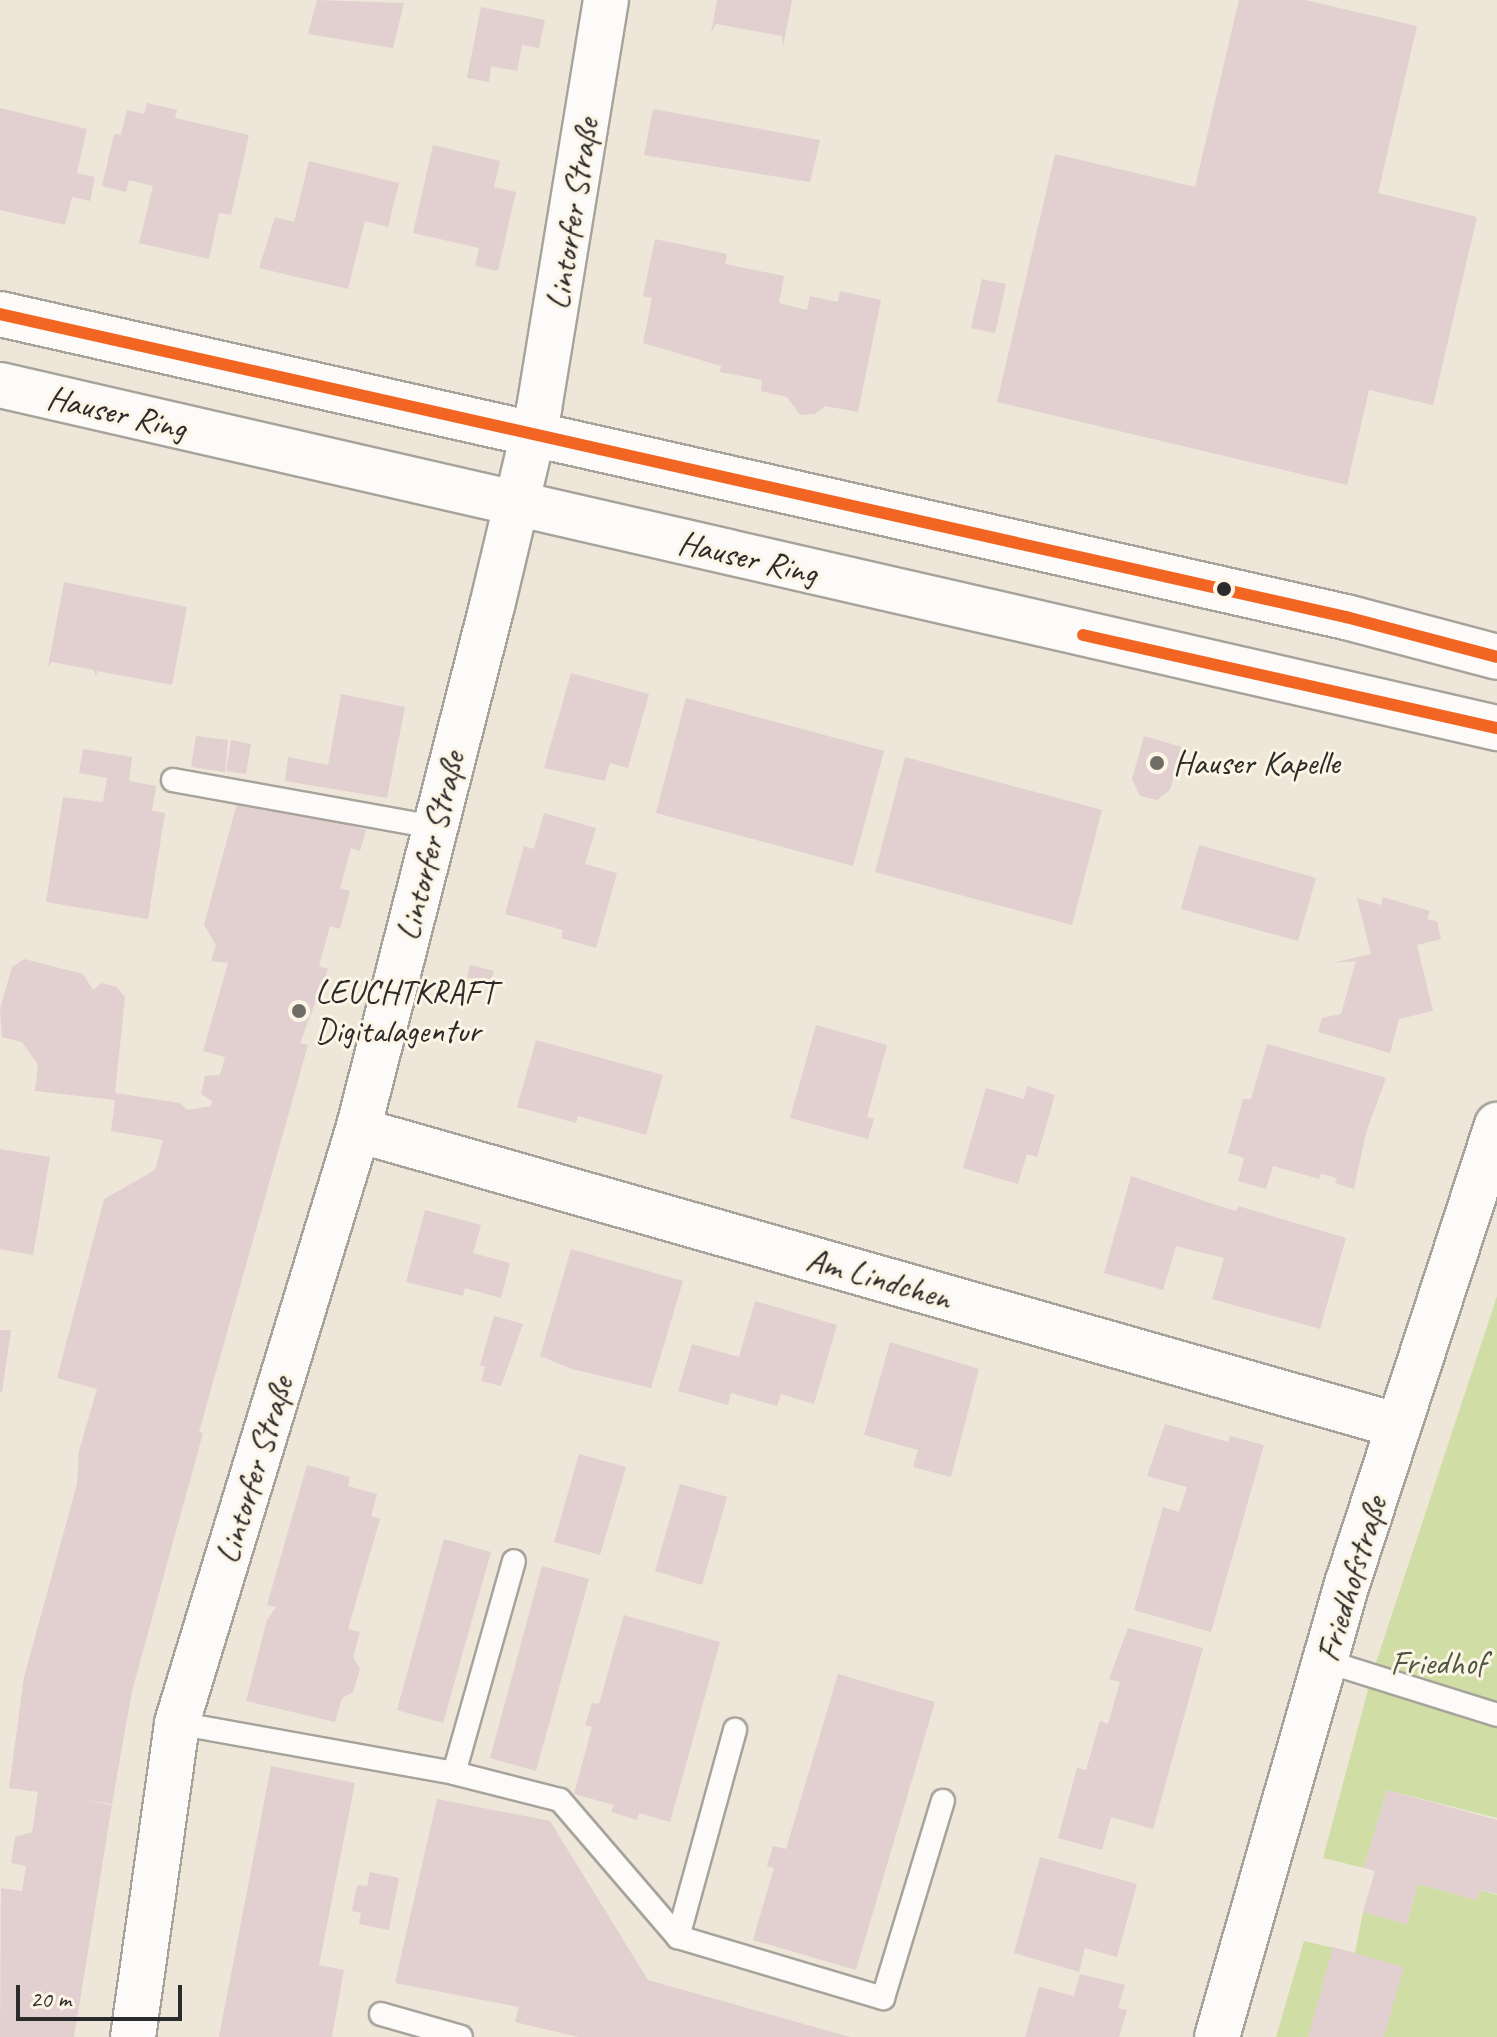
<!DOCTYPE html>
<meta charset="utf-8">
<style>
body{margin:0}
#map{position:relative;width:1497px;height:2037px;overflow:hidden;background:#ede6d9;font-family:Caveat,sans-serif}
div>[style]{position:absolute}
.green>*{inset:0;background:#d0dda5}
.building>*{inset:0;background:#e1d0cf}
.roads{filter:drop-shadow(2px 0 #a7a39b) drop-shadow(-2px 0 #a7a39b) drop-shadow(0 2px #a7a39b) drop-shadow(0 -2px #a7a39b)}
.lane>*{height:22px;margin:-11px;padding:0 11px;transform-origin:11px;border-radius:11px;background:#fcfbf9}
.street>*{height:44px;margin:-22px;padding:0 22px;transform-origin:22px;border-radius:22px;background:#fcfbf9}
.secondary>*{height:44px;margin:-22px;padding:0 22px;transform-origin:22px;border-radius:22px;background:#fcfbf9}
.bus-1>*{height:12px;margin:-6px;padding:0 6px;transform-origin:6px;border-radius:6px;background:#f26522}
.dots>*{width:22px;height:22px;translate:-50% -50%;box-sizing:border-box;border:4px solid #fcf5e5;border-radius:50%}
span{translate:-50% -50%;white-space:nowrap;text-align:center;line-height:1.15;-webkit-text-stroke:6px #fcf5e5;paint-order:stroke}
.street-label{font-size:34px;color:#2b2b2b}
.poi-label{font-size:34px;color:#2b2b2b}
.left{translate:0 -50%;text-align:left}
.park-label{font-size:34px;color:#4e563f}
.scale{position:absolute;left:16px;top:1985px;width:166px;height:36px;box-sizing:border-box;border:4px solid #2b2b2b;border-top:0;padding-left:10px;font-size:24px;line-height:28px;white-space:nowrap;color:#2b2b2b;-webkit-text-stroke:6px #fcf5e5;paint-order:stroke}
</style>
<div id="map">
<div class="green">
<div style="clip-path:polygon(1497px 1296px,1497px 1818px,1387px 1790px,1364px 1868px,1323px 1858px,1372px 1675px)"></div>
<div style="clip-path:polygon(1418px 1884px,1476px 1900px,1481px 1890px,1497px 1895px,1497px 2037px,1276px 2037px,1304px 1941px,1355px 1953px,1363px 1912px,1407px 1924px)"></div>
</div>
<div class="building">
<div style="clip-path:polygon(317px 0,404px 3px,393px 48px,308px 34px)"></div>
<div style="clip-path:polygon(717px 0,792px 0,783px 47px,782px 36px,716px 24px,711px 33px)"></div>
<div style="clip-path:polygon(1239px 0,1305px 0,1417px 26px,1378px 193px,1477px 217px,1433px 405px,1369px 390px,1347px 485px,997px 402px,1055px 154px,1195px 187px)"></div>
<div style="clip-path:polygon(481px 7px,545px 20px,539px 48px,522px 45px,517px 71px,491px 66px,489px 82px,467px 78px)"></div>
<div style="clip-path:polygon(147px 103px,177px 110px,175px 118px,249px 135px,231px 215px,219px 213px,209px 259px,139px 243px,153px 186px,129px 180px,126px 192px,102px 186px,114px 134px,121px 135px,127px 110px,144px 114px)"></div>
<div style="clip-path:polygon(0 108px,87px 129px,77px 173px,95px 177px,90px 201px,72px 197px,65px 225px,0 210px)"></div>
<div style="clip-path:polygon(653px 109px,820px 140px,810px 182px,644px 155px)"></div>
<div style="clip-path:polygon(433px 145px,500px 161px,494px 187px,516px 192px,498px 271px,475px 266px,479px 248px,413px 233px)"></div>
<div style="clip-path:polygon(309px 161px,399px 183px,388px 227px,365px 221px,348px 289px,259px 268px,275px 217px,294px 222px)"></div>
<div style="clip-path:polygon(655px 239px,727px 254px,725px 264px,784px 276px,779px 303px,807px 310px,810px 296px,838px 302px,840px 291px,881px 300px,858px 412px,825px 406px,815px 414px,800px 415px,787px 397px,761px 391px,762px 380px,720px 372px,721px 366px,643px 343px,652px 298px,643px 296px)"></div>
<div style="clip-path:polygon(982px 279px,1006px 284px,995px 333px,971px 328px)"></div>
<div style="clip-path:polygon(64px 582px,187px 607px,172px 685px,97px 671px,96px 677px,94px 670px,52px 662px,48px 667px)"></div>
<div style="clip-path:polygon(571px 673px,649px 694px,628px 768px,610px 763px,605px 781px,544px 768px)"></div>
<div style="clip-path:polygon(341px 694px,405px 707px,387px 798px,285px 781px,288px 757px,328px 765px)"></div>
<div style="clip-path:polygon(686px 698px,884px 751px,853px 866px,656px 813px)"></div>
<div style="clip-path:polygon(196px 736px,228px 740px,225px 772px,191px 767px)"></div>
<div style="clip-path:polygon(1144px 736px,1182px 747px,1170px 790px,1157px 800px,1140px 796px,1132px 779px)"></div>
<div style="clip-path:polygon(231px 740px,251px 744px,246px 774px,226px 771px)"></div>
<div style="clip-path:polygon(83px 749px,132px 757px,129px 781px,156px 786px,152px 811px,165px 813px,148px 919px,46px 902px,63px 797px,103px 802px,107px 778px,79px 773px)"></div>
<div style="clip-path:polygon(905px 757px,1102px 810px,1072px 925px,875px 872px)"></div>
<div style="clip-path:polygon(237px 803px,266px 811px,268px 804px,366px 830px,360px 851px,351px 848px,340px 888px,350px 891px,340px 929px,330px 926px,319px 966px,328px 969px,300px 1043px,308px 1045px,199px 1432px,203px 1433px,132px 1691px,112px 1804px,79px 1799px,112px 1805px,74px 2037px,0 2037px,1px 1888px,22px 1891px,26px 1866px,11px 1863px,15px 1837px,32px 1832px,38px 1792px,9px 1788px,24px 1677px,77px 1484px,79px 1451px,97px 1389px,57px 1378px,104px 1199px,155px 1170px,163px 1140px,111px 1131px,115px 1100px,35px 1091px,38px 1065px,22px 1042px,2px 1037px,0 1009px,12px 967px,24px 959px,83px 974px,93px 990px,102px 983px,117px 987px,125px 997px,115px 1093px,180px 1103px,187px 1110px,211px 1106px,212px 1101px,201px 1094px,205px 1076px,220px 1075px,225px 1057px,203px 1051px,228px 963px,211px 961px,216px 945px,204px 925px)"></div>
<div style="clip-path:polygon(544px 813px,596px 828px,585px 864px,617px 873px,596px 948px,561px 938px,563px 930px,505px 914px,524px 846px,534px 849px)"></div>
<div style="clip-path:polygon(1199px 845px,1316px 878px,1298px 941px,1181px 909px)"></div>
<div style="clip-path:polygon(1383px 897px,1430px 911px,1427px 919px,1437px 921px,1441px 939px,1417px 945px,1433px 1011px,1399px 1019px,1390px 1053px,1318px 1032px,1322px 1018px,1341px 1014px,1356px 961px,1332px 963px,1371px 954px,1357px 898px,1381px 905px)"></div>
<div style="clip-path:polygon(470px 965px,494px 971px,490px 983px,467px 977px)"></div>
<div style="clip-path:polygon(816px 1025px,887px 1045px,867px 1117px,874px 1119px,868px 1139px,790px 1118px)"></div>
<div style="clip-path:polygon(536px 1040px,663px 1075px,646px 1135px,578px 1116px,576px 1123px,517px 1107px)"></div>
<div style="clip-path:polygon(1267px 1044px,1386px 1078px,1366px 1133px,1354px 1189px,1335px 1183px,1337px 1178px,1321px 1174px,1319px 1179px,1273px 1166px,1266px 1189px,1238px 1181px,1244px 1158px,1228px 1153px,1243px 1099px,1251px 1099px)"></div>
<div style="clip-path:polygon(1027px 1086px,1055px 1095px,1037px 1157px,1027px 1154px,1018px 1184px,963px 1168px,986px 1088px,1024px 1099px)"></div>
<div style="clip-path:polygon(0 1149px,50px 1157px,33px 1255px,0 1249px)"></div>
<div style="clip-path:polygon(1131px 1176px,1213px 1204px,1236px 1211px,1238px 1206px,1346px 1238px,1320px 1329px,1212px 1299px,1224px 1258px,1199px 1252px,1176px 1246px,1163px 1290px,1104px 1273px)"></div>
<div style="clip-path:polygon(425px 1210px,481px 1225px,473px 1253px,510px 1263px,501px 1298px,465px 1288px,463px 1296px,406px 1282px)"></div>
<div style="clip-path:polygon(571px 1249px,683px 1281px,651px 1388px,572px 1369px,540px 1356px)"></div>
<div style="clip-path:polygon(755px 1301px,837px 1325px,814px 1404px,781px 1394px,777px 1406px,731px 1393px,728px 1405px,678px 1391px,692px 1344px,739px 1357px)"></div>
<div style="clip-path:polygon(494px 1316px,523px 1324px,501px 1386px,481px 1381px,485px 1367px,480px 1365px)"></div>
<div style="clip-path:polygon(0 1330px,11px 1330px,2px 1392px,0 1392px)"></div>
<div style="clip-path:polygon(890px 1342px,979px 1369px,951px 1477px,913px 1467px,918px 1450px,864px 1435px)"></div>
<div style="clip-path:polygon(1165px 1424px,1228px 1442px,1230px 1436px,1264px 1445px,1211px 1632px,1134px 1610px,1163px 1507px,1179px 1512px,1187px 1487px,1147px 1476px)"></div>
<div style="clip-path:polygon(579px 1454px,626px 1467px,600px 1555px,554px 1542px)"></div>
<div style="clip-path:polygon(307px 1465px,350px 1477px,348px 1486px,377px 1494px,371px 1516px,380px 1519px,348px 1629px,360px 1632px,353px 1657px,360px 1669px,353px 1692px,342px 1698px,335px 1722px,246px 1701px,267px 1620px,276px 1607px,267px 1605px)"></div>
<div style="clip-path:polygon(680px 1484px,727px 1497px,702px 1585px,655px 1571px)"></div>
<div style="clip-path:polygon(444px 1539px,491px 1552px,443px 1723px,397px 1710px)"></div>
<div style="clip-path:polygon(542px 1566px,589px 1579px,536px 1771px,490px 1758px)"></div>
<div style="clip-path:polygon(624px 1615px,720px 1642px,670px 1822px,639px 1813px,637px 1820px,611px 1812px,614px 1805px,574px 1794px,592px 1727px,585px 1725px,592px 1703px,599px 1704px)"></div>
<div style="clip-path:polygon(1128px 1628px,1203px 1648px,1153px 1829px,1111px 1817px,1102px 1850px,1058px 1838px,1077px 1768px,1086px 1770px,1100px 1721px,1108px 1724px,1120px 1682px,1109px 1679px)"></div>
<div style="clip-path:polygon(838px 1674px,935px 1702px,856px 1970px,753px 1940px,774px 1868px,767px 1866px,773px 1846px,786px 1849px)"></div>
<div style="clip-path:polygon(271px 1766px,355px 1783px,319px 1965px,344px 1970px,332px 2037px,219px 2037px)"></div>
<div style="clip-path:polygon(1387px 1790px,1497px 1820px,1497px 1894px,1480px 1890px,1477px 1900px,1418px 1884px,1407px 1924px,1363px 1912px,1375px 1871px,1364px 1868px)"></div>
<div style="clip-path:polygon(437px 1799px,550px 1821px,648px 1980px,850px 2037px,578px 2037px,515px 2022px,519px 2007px,395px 1983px)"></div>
<div style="clip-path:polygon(1040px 1857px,1137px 1884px,1117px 1957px,1085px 1948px,1079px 1972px,1014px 1953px)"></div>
<div style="clip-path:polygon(370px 1872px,399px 1878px,389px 1930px,359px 1924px,361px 1913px,352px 1911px,357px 1885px,367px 1886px)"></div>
<div style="clip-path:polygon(1333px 1947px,1404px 1967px,1384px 2037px,1308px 2037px)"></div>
<div style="clip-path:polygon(1080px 1974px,1125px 1985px,1118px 2008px,1127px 2010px,1119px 2037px,1025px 2037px,1039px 1987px,1074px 1996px)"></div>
</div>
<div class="roads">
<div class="lane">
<div style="left:173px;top:780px;width:266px;rotate:10.2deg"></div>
<div style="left:1325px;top:1661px;width:180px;rotate:17.4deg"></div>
<div style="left:177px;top:1723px;width:281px;rotate:10.2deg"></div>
<div style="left:454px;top:1773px;width:109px;rotate:14.3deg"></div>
<div style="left:560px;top:1800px;width:181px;rotate:49.3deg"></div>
<div style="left:678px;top:1937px;width:214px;rotate:16.6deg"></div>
<div style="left:883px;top:1998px;width:206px;rotate:-73.1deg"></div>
<div style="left:454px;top:1773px;width:220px;rotate:-74.2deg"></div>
<div style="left:678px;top:1937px;width:215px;rotate:-74.6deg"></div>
<div style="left:381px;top:2014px;width:83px;rotate:16deg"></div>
</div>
<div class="street">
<div style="left:358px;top:1130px;width:1082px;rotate:15.87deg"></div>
<div style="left:133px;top:2037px;width:317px;rotate:-82deg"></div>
<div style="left:177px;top:1723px;width:620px;rotate:-73.03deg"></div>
<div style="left:358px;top:1130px;width:541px;rotate:-75.66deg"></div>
<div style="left:492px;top:606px;width:203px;rotate:-76.6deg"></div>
<div style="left:539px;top:409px;width:414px;rotate:-80.7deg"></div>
<div style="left:1217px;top:2037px;width:474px;rotate:-74deg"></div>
<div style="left:1348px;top:1581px;width:480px;rotate:-71.9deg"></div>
</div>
<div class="secondary">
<div style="left:0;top:314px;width:1380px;rotate:12.69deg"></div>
<div style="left:1346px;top:617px;width:156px;rotate:14.8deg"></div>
<div style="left:0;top:385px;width:1536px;rotate:12.91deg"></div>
</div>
</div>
<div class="bus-1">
<div style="left:0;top:314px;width:1380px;rotate:12.69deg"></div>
<div style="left:1346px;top:617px;width:156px;rotate:14.8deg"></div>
<div style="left:1083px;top:635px;width:424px;rotate:12.7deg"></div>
</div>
<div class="dots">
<div style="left:1224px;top:589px;background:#2b2b2b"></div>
<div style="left:1157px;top:763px;background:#6f6c68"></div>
<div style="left:299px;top:1011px;background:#6f6c68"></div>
</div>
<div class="street-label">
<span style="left:572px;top:214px;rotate:-81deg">Lintorfer Straße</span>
<span style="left:117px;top:412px;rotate:13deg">Hauser Ring</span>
<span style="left:748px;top:557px;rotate:13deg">Hauser Ring</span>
<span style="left:430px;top:846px;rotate:-76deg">Lintorfer Straße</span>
<span style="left:879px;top:1278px;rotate:16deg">Am Lindchen</span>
<span style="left:254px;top:1470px;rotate:-73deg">Lintorfer Straße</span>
<span style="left:1351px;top:1579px;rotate:-73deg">Friedhofstraße</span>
</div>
<div class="poi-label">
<span class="left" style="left:1173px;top:763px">Hauser Kapelle</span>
<span class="left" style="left:315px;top:1011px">LEUCHTKRAFT<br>Digitalagentur</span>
</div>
<div class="park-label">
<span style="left:1438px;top:1663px">Friedhof</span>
</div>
<div class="scale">20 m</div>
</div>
